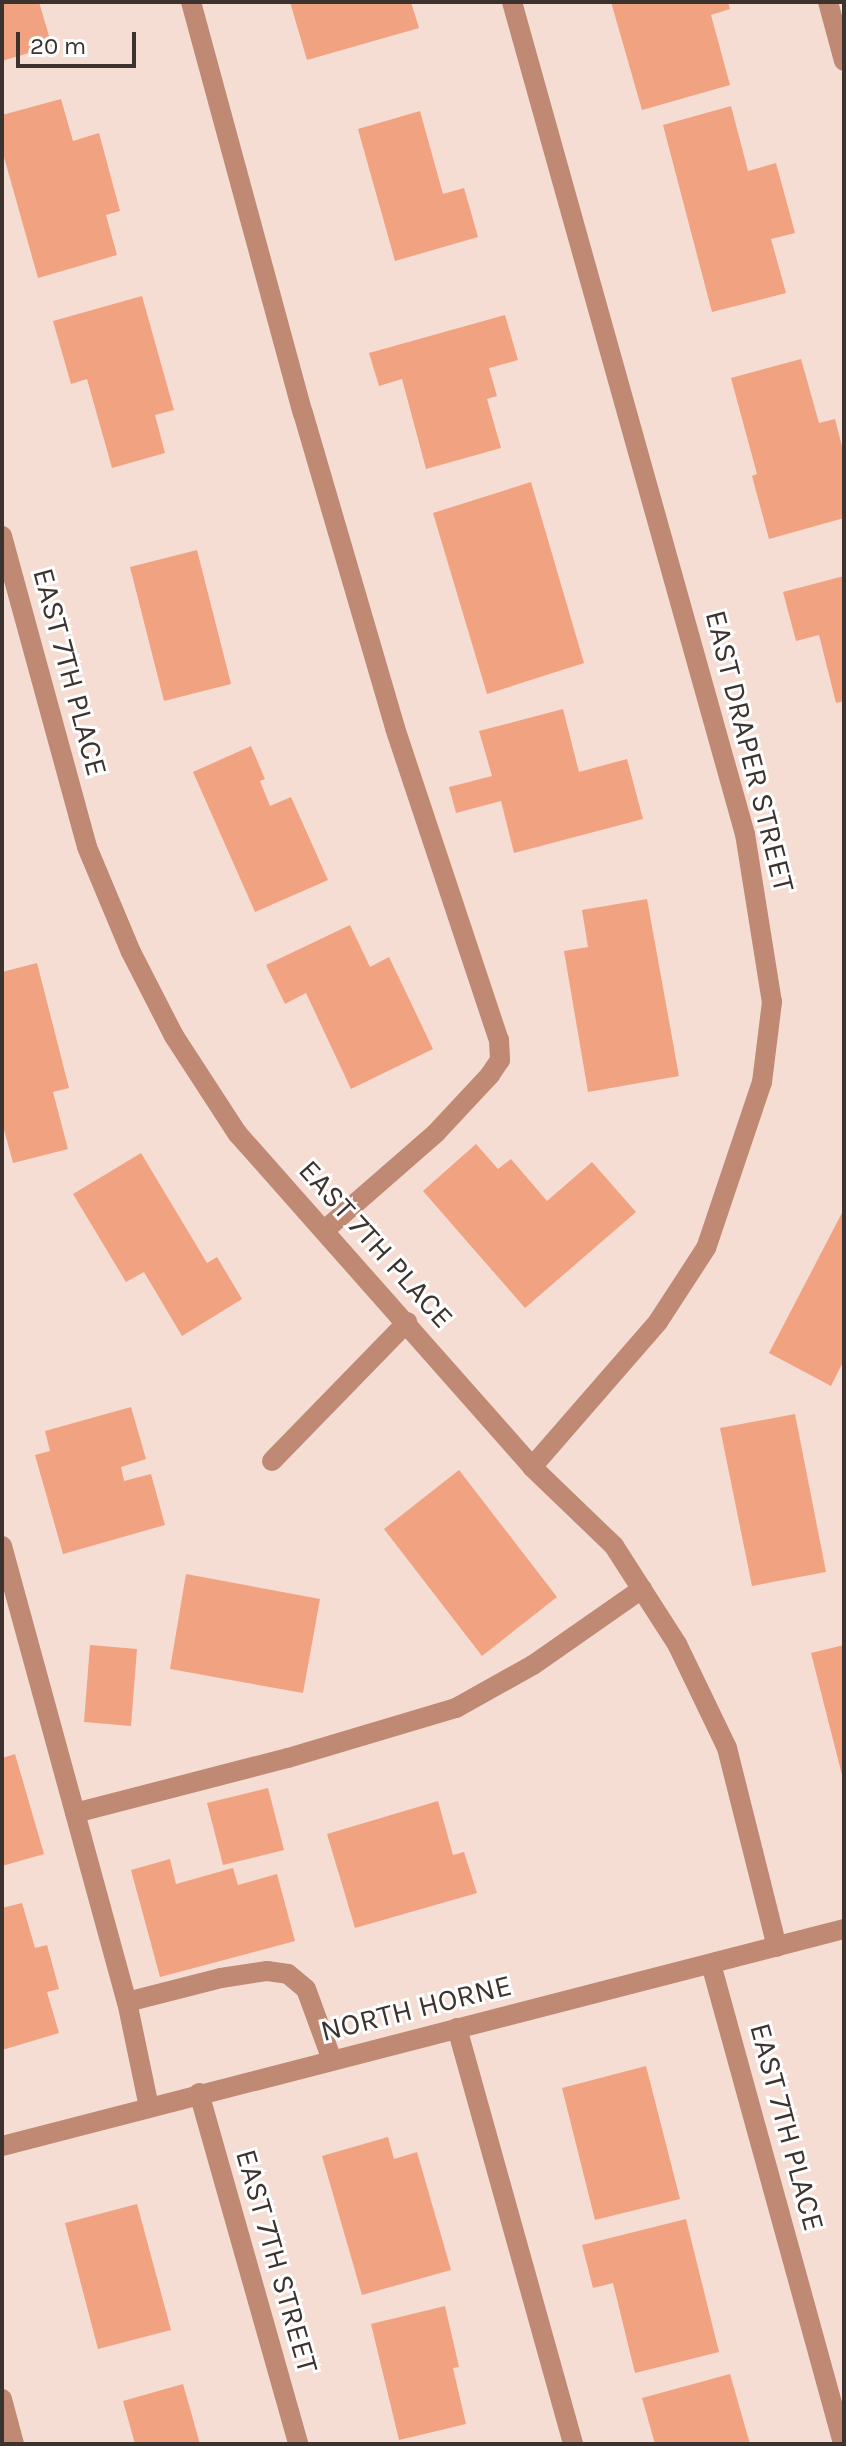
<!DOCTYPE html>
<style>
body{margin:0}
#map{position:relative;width:846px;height:2446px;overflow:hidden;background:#f5ddd4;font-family:Karla,sans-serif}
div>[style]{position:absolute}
.building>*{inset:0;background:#f1a281}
.minor>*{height:20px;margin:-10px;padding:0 10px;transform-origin:10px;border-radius:10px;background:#bf8973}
span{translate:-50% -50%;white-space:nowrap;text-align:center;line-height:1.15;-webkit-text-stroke:6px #fff;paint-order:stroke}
.street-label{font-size:30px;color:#3c332f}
.frame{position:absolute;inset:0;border:4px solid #3c332f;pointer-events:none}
.scale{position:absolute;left:16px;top:32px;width:120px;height:36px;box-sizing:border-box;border:4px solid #3c332f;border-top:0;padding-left:10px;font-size:24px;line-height:28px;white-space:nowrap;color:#3c332f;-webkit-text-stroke:6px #fff;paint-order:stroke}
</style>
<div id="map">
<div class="building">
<div style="clip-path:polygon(2px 2px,39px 2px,52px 46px,2px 61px)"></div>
<div style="clip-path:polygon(290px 2px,411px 2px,419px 28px,307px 60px)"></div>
<div style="clip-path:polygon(611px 2px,728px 2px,730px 9px,711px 15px,730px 85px,642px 110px)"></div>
<div style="clip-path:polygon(61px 99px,73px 141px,99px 133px,120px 211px,106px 215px,117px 255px,38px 278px,2px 150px,2px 115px)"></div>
<div style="clip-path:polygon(731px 106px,748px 171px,776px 163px,795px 233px,771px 239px,786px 293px,712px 312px,663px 125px)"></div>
<div style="clip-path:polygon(420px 111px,443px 194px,464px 188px,478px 237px,395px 261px,358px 129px)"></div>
<div style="clip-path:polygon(142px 296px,174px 410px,155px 415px,165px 453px,112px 468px,87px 379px,71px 384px,53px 321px)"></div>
<div style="clip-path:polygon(505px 315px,518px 360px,489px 368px,497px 396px,487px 399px,501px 448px,426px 469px,402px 379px,379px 386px,369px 353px)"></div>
<div style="clip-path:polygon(801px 359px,819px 423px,835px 419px,844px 454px,844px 518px,769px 539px,752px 476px,757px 474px,731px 378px)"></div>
<div style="clip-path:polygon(531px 482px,584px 663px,487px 694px,433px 513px)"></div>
<div style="clip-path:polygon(197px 550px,231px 684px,164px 701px,130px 567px)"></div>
<div style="clip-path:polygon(844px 576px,844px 701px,836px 703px,819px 635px,796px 641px,783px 592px)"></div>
<div style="clip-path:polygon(563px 709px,579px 772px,627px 759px,643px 819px,514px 853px,501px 801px,456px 813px,449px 787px,492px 776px,479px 731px)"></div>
<div style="clip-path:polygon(251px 746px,265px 779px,260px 781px,270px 806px,291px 797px,328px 880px,255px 912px,193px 772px)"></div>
<div style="clip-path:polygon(647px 899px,679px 1076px,588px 1092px,564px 951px,588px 947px,582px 910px)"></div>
<div style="clip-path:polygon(350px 925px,370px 967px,389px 957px,433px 1049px,351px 1089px,306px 993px,285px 1004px,266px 965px)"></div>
<div style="clip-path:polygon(37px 963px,69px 1088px,53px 1092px,68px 1149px,13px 1163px,2px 1122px,2px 972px)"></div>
<div style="clip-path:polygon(476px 1144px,498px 1169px,511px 1159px,547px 1201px,592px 1162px,636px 1212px,525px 1308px,423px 1191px)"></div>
<div style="clip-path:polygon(141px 1153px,207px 1263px,217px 1257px,242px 1299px,182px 1336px,144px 1272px,126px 1282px,73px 1194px)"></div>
<div style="clip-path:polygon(844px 1209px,844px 1360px,831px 1386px,769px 1353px)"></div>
<div style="clip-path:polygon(131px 1407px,146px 1459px,121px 1467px,124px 1481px,151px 1474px,165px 1525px,63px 1554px,35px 1455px,50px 1451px,45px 1431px)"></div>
<div style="clip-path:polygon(795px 1414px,826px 1572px,752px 1586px,720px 1428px)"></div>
<div style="clip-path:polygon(459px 1470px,557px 1597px,482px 1656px,384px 1529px)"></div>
<div style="clip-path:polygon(186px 1574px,320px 1599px,303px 1693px,170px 1669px)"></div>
<div style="clip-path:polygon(90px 1645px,137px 1649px,131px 1726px,84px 1722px)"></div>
<div style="clip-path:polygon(844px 1645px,844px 1779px,843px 1779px,811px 1653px)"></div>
<div style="clip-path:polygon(15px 1754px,44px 1854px,2px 1866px,2px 1758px)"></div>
<div style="clip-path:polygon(268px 1788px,284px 1850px,223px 1865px,207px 1803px)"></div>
<div style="clip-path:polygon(438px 1801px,453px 1855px,464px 1852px,477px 1893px,355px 1928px,327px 1834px)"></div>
<div style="clip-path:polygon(170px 1859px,176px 1884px,233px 1868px,238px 1885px,277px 1874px,295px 1941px,160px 1977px,131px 1870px)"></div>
<div style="clip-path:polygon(22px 1903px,35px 1948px,47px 1945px,59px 1989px,47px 1992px,59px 2033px,2px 2050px,2px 1908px)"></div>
<div style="clip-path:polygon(646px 2066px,680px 2199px,595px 2220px,562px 2088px)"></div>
<div style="clip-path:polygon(388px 2137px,394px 2159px,417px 2152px,451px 2270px,362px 2295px,322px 2156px)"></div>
<div style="clip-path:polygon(137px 2204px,171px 2330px,98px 2349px,65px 2223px)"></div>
<div style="clip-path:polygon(686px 2219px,719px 2352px,635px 2373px,613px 2283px,593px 2288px,582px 2245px)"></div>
<div style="clip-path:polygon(445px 2306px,459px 2367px,453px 2368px,466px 2424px,399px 2440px,371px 2324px)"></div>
<div style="clip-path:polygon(730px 2374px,750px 2444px,655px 2444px,642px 2398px)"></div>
<div style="clip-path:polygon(183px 2384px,200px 2444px,135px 2444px,123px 2401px)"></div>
</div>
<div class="minor">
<div style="left:191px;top:2px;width:426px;rotate:74.8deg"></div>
<div style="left:303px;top:413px;width:328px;rotate:73.7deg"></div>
<div style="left:395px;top:728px;width:329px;rotate:71.6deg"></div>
<div style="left:499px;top:1040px;width:20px;rotate:87deg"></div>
<div style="left:500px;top:1060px;width:18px;rotate:124deg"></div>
<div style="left:490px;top:1075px;width:79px;rotate:133deg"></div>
<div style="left:436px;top:1133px;width:147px;rotate:138.9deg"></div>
<div style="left:512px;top:2px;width:864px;rotate:74.36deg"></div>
<div style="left:745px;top:834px;width:170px;rotate:80.9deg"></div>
<div style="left:772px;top:1002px;width:81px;rotate:97.1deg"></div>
<div style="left:762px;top:1082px;width:175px;rotate:108.6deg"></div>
<div style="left:706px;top:1248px;width:88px;rotate:123deg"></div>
<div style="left:658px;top:1322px;width:192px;rotate:131deg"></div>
<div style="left:828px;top:2px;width:61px;rotate:74.8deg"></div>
<div style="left:2px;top:536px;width:322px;rotate:74.7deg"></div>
<div style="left:87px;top:847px;width:114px;rotate:67.3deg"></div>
<div style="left:131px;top:952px;width:94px;rotate:62.9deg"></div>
<div style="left:174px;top:1036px;width:116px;rotate:57deg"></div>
<div style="left:237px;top:1133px;width:446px;rotate:48.5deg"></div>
<div style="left:532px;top:1467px;width:114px;rotate:43.9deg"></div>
<div style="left:614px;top:1546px;width:117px;rotate:57.3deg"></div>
<div style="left:677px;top:1644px;width:115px;rotate:64.3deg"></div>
<div style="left:727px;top:1748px;width:205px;rotate:75.9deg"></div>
<div style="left:272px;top:1461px;width:194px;rotate:-45.8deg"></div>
<div style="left:2px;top:1546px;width:473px;rotate:74.7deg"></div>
<div style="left:75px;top:1813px;width:220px;rotate:-14.5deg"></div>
<div style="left:288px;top:1758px;width:175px;rotate:-16.6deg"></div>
<div style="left:456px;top:1708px;width:88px;rotate:-29.2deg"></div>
<div style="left:533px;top:1665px;width:133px;rotate:-34.9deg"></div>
<div style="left:711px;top:1964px;width:498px;rotate:74.6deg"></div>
<div style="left:457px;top:2028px;width:432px;rotate:74.4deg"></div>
<div style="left:199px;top:2093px;width:365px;rotate:74.2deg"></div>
<div style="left:149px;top:2107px;width:107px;rotate:-101.8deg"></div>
<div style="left:127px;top:2002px;width:97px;rotate:-14.3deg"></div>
<div style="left:221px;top:1978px;width:47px;rotate:-8.7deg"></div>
<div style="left:267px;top:1971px;width:21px;rotate:8deg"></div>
<div style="left:288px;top:1974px;width:23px;rotate:40deg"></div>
<div style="left:306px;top:1989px;width:76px;rotate:69.9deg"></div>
<div style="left:2px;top:2146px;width:870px;rotate:-14.45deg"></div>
<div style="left:2px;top:2399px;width:47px;rotate:75.1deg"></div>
</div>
<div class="street-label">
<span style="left:70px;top:672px;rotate:75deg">EAST 7TH PLACE</span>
<span style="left:750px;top:751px;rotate:76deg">EAST DRAPER STREET</span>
<span style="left:376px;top:1244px;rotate:48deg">EAST 7TH PLACE</span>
<span style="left:416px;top:2008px;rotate:-14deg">NORTH HORNE</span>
<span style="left:787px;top:2127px;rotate:75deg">EAST 7TH PLACE</span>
<span style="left:277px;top:2261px;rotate:74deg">EAST 7TH STREET</span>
</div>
<div class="frame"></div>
<div class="scale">20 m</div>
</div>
